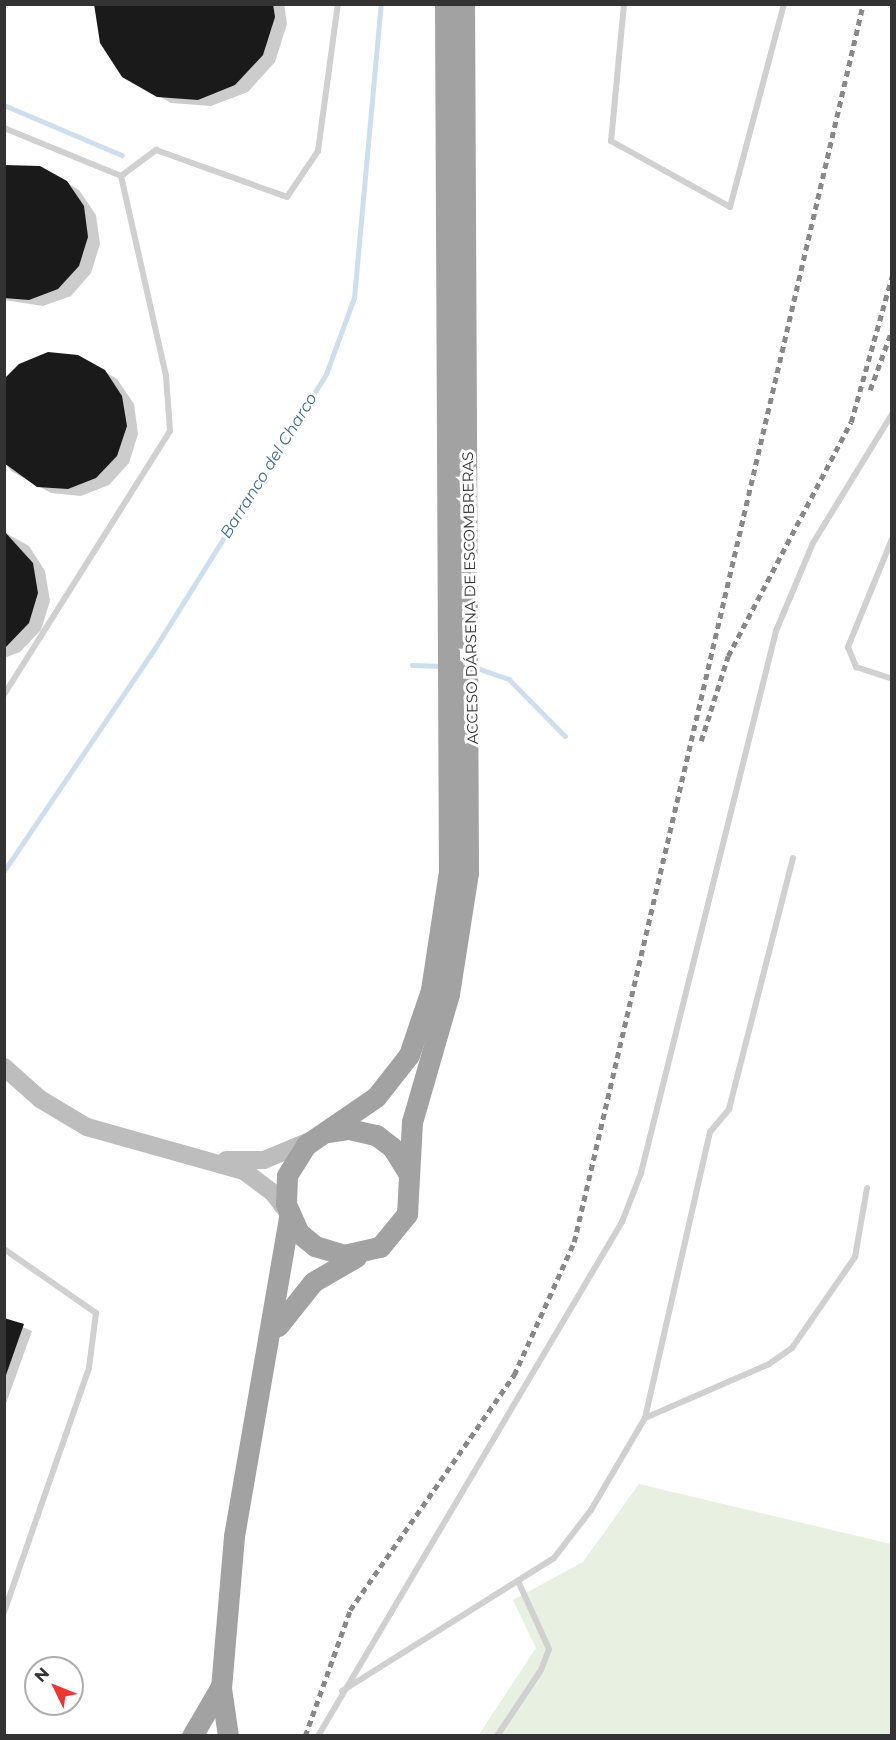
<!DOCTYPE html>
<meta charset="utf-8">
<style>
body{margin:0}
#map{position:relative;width:896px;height:1740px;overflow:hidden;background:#fff;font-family:Montserrat,sans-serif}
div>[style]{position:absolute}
.green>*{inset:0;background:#e7f0e1}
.shadow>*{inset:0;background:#0003}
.stream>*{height:4.5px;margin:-2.25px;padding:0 2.25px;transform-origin:2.25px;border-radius:2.25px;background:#cddfef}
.building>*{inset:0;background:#1a1a1a}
.service>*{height:6px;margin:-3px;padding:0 3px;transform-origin:3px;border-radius:3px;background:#d0d0d0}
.secondary>*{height:18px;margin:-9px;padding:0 9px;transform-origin:9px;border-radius:9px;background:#bdbdbd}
.trunk>*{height:21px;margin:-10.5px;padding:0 10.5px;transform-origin:10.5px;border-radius:10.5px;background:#a2a2a2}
.rail>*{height:4.5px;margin-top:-2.25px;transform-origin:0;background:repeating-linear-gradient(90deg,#888 0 6px,transparent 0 10.5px)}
span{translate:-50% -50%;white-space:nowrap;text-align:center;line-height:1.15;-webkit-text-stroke:6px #fff;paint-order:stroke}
.street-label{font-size:15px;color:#333}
.water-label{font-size:16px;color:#3a6c9b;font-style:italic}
.frame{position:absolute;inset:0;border:6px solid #333;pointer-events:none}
.north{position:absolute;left:24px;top:1656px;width:60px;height:60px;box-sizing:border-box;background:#fff;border:2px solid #adadad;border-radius:50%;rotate:313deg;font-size:16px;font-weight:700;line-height:24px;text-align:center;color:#333}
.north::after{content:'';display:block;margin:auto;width:21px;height:27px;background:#ef3530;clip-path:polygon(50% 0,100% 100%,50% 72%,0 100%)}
</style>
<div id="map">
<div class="green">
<div style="clip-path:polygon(639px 1484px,891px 1544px,891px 1735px,478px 1736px,536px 1648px,513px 1600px,583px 1562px)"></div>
</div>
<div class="shadow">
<div style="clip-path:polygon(96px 4px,284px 4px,287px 24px,275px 62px,248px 92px,211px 106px,171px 103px,123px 75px)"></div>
<div style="clip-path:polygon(4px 167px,40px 167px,79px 190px,96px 215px,100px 244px,91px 273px,71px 296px,43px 306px,4px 300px)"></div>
<div style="clip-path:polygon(78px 356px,117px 379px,134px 404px,138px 434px,129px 463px,109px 485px,81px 496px,51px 493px,11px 471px,4px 461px)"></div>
<div style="clip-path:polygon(4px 532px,29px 546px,45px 571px,50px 601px,41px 630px,20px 652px,4px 658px)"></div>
<div style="clip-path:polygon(4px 1319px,32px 1331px,4px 1409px)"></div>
</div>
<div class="stream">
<div style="left:4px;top:105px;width:128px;rotate:23deg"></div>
<div style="left:412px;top:665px;width:30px;rotate:2deg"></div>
<div style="left:474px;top:667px;width:37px;rotate:19deg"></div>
<div style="left:509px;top:679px;width:80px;rotate:45.5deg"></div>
<div style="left:4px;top:871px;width:269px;rotate:-55.9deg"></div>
<div style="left:155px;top:648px;width:323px;rotate:-58deg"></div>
<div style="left:326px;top:374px;width:81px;rotate:-69.8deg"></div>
<div style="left:354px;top:298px;width:295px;rotate:-84.8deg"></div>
</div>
<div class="building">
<div style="clip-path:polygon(94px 4px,273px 4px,275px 17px,263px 55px,235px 85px,198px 100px,157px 97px,122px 77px,100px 43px)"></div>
<div style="clip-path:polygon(4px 165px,40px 166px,67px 181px,84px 206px,88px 237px,79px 266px,58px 289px,29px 300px,4px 298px)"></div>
<div style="clip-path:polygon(48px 352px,78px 355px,105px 370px,122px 396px,127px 426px,117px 456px,96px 478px,68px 489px,37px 487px,4px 463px,4px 379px,19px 364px)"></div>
<div style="clip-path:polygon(4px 531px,33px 563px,38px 593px,29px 623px,4px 649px)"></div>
<div style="clip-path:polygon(4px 1318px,24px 1324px,6px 1375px,4px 1374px)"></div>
</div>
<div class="service">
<div style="left:624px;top:4px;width:138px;rotate:95.4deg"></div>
<div style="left:611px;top:141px;width:136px;rotate:29deg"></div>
<div style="left:730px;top:207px;width:210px;rotate:-75.1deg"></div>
<div style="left:4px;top:128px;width:126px;rotate:22.3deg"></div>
<div style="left:121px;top:176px;width:205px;rotate:77.3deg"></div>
<div style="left:166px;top:376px;width:55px;rotate:85.8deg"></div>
<div style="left:170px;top:431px;width:312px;rotate:122.2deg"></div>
<div style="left:121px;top:176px;width:44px;rotate:-36.6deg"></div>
<div style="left:156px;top:150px;width:139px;rotate:19.7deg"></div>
<div style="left:287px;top:197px;width:55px;rotate:-56deg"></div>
<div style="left:318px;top:151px;width:148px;rotate:-82.3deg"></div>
<div style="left:892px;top:539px;width:117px;rotate:112.2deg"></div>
<div style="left:848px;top:647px;width:22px;rotate:68deg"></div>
<div style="left:856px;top:667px;width:38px;rotate:18deg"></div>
<div style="left:4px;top:1249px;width:112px;rotate:34.8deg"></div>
<div style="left:96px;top:1313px;width:55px;rotate:97.3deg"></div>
<div style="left:89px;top:1368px;width:258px;rotate:109.2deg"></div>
<div style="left:645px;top:1418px;width:135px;rotate:-23.5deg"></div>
<div style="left:769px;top:1364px;width:28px;rotate:-35deg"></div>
<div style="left:792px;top:1348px;width:111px;rotate:-55.3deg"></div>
<div style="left:855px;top:1257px;width:70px;rotate:-80.1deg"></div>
<div style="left:342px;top:1691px;width:250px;rotate:-32.1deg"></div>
<div style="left:554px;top:1558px;width:61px;rotate:-52.4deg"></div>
<div style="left:591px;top:1510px;width:107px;rotate:-59.6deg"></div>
<div style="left:645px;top:1418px;width:293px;rotate:-77.2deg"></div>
<div style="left:710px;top:1132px;width:30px;rotate:-50deg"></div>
<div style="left:729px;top:1109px;width:259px;rotate:-75.7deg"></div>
<div style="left:318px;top:1736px;width:597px;rotate:-59.4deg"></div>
<div style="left:622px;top:1222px;width:53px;rotate:-68.8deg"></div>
<div style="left:641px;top:1173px;width:559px;rotate:-76.01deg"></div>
<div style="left:776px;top:631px;width:95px;rotate:-67.2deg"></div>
<div style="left:813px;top:543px;width:151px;rotate:-58.5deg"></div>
<div style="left:497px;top:1736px;width:79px;rotate:-56.3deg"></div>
<div style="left:541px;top:1670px;width:22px;rotate:-69deg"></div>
<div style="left:549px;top:1649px;width:75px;rotate:-114.5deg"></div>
</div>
<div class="secondary">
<div style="left:4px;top:1067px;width:48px;rotate:41.6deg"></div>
<div style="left:40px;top:1099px;width:55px;rotate:30.8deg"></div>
<div style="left:87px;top:1127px;width:163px;rotate:15.7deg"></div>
<div style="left:244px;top:1171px;width:38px;rotate:37deg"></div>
<div style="left:274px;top:1194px;width:25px;rotate:53deg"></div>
<div style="left:226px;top:1160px;width:38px"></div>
<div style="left:264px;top:1160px;width:52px;rotate:-22.6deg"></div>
</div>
<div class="trunk">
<div style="left:445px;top:4px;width:867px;rotate:89.74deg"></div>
<div style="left:449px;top:871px;width:120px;rotate:98.6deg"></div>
<div style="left:431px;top:990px;width:69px;rotate:108.7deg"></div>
<div style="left:409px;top:1055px;width:53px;rotate:128.2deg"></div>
<div style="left:376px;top:1097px;width:85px;rotate:145.6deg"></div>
<div style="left:306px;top:1145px;width:36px;rotate:122deg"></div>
<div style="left:287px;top:1176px;width:28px;rotate:92deg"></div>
<div style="left:286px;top:1204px;width:32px;rotate:66deg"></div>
<div style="left:299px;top:1233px;width:21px;rotate:39deg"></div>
<div style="left:315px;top:1246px;width:30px;rotate:17deg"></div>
<div style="left:344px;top:1255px;width:37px;rotate:-13deg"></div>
<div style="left:380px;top:1247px;width:43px;rotate:-50.7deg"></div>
<div style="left:407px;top:1214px;width:92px;rotate:-86.9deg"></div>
<div style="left:412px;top:1122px;width:133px;rotate:-73.9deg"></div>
<div style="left:449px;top:994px;width:123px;rotate:-81.1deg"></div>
<div style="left:468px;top:872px;width:868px;rotate:-90.26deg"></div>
<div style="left:329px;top:1132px;width:20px;rotate:-9deg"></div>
<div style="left:349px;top:1129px;width:28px;rotate:13deg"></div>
<div style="left:376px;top:1135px;width:20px;rotate:37deg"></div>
<div style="left:392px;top:1147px;width:32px;rotate:58deg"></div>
<div style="left:278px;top:1326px;width:56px;rotate:-51.5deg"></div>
<div style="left:313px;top:1282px;width:50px;rotate:-30.2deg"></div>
<div style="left:192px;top:1736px;width:56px;rotate:-59.7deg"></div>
<div style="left:228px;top:1736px;width:49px;rotate:-98.3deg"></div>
<div style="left:221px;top:1688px;width:153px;rotate:-85.1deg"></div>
<div style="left:234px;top:1536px;width:324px;rotate:-80.2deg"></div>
</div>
<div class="rail">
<div style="left:870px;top:390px;width:64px;rotate:-69.9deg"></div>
<div style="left:701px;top:741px;width:89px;rotate:-72.4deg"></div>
<div style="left:728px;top:656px;width:264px;rotate:-62.3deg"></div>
<div style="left:851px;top:422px;width:152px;rotate:-74.3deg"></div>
<div style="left:305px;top:1736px;width:134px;rotate:-70.3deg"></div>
<div style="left:350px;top:1610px;width:287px;rotate:-55.1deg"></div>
<div style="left:514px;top:1375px;width:146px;rotate:-65.7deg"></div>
<div style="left:574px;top:1242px;width:1271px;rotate:-76.86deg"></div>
</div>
<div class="street-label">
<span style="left:470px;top:598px;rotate:-91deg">ACCESO DÁRSENA DE ESCOMBRERAS</span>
</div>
<div class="water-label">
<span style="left:269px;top:466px;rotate:-58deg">Barranco del Charco</span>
</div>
<div class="frame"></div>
<div class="north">N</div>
</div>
